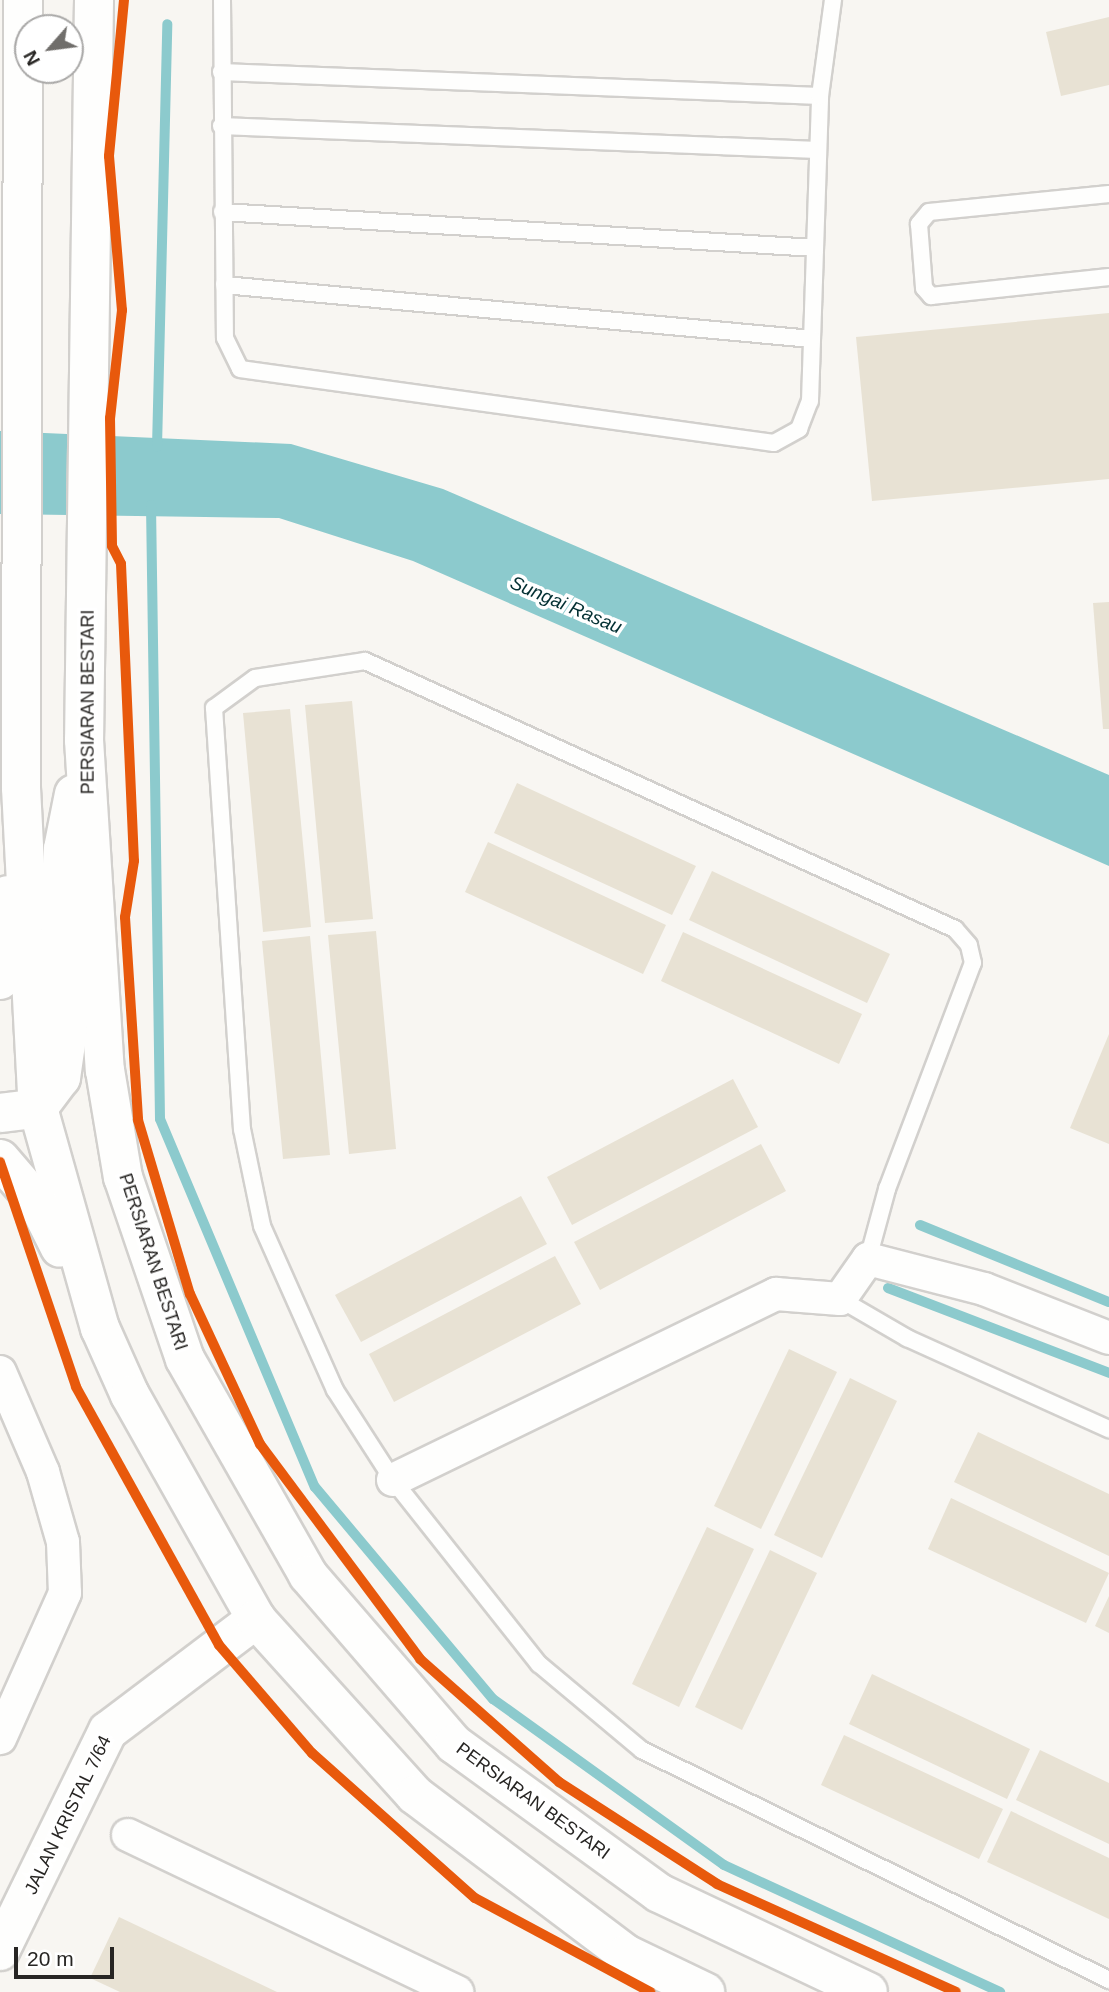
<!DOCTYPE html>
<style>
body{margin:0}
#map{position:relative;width:1109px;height:1992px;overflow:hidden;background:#f8f6f2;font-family:Arial,sans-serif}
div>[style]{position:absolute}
.water>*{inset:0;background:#8ccacd}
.stream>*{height:10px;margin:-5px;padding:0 5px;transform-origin:5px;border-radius:5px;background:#8ccacd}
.building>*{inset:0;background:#e8e2d4}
.roads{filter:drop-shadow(2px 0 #d2d0cd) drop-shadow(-2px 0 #d2d0cd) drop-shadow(0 2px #d2d0cd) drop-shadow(0 -2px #d2d0cd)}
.service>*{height:16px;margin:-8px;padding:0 8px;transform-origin:8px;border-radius:8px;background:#fefefd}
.minor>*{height:32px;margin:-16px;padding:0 16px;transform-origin:16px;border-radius:16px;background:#fefefd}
.tertiary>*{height:38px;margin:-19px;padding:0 19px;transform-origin:19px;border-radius:19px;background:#fefefd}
.primary>*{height:38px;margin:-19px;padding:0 19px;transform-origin:19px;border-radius:19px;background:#fefefd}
.cycleway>*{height:10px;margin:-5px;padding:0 5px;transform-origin:5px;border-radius:5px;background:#e8590c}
span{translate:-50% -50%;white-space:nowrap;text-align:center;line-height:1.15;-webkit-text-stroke:7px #fff;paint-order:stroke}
.street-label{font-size:18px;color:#272523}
.water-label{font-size:19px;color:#033033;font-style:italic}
.north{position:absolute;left:14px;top:14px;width:70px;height:70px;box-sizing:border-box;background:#fff;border:2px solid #a9a8a7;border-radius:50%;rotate:242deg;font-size:19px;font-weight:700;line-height:28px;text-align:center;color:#272523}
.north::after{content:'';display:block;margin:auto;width:24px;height:32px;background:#706e6b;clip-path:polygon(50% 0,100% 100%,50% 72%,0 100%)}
.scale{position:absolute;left:14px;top:1947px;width:100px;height:32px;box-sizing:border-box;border:4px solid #272523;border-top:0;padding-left:9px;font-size:21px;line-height:24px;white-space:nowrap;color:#272523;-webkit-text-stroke:5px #fff;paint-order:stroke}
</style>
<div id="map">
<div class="water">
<div style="clip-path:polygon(0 431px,291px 444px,443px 489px,1109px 775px,1109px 866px,413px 561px,279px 518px,0 514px)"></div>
</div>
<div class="stream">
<div style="left:157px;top:447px;width:423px;rotate:-88.6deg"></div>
<div style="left:151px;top:505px;width:614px;rotate:89.16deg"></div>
<div style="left:160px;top:1119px;width:399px;rotate:67.2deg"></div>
<div style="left:315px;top:1487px;width:277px;rotate:50deg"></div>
<div style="left:493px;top:1699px;width:284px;rotate:35.7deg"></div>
<div style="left:724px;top:1865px;width:304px;rotate:24.7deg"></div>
<div style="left:920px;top:1225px;width:204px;rotate:22.2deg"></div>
<div style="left:888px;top:1288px;width:237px;rotate:21deg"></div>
</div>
<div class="building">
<div style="clip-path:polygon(1109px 17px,1109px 85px,1061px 96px,1046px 32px)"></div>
<div style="clip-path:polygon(1109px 313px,1109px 479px,872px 501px,856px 337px)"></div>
<div style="clip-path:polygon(1109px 602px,1109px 729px,1103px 729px,1093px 603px)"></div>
<div style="clip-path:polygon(352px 701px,373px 919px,325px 923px,305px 705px)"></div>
<div style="clip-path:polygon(290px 709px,311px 927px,263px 932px,243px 713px)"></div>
<div style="clip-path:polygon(517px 783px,696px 866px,672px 915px,494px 833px)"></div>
<div style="clip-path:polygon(488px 842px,666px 925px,643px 974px,465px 892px)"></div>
<div style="clip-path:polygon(712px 871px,890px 954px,867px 1003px,689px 920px)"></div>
<div style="clip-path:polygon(376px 931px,396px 1149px,349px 1154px,328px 935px)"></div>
<div style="clip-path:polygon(683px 932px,862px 1014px,839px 1064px,661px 981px)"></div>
<div style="clip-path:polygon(310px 936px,330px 1155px,283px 1159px,262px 941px)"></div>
<div style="clip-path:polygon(1109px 1034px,1109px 1144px,1070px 1128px)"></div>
<div style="clip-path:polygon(733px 1079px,758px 1127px,572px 1225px,547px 1177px)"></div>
<div style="clip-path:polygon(761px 1144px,786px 1191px,600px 1290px,574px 1242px)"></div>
<div style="clip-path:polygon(521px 1196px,547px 1244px,361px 1342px,335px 1295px)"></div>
<div style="clip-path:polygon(555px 1256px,581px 1304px,394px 1402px,369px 1354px)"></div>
<div style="clip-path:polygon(789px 1349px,837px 1372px,761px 1529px,714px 1506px)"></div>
<div style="clip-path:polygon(850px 1378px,897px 1401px,822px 1558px,774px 1535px)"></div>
<div style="clip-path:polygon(978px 1432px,1109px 1494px,1109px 1556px,954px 1482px)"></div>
<div style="clip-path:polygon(951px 1498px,1109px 1573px,1086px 1623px,928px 1549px)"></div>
<div style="clip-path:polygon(707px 1527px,754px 1549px,679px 1707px,632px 1684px)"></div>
<div style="clip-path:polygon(770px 1550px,817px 1573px,742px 1730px,695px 1707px)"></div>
<div style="clip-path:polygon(1109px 1596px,1109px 1633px,1095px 1626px)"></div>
<div style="clip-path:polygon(872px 1674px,1030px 1749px,1007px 1799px,849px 1724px)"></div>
<div style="clip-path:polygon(844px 1735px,1003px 1809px,979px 1859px,821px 1785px)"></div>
<div style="clip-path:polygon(1040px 1750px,1109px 1783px,1109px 1844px,1016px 1800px)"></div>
<div style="clip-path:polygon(1011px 1811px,1109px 1858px,1109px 1919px,987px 1862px)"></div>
<div style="clip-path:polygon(119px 1917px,277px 1992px,120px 1992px,90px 1978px)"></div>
</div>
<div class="roads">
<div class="service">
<div style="left:222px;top:0;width:338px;rotate:89.5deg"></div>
<div style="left:225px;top:338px;width:34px;rotate:64deg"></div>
<div style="left:240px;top:369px;width:539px;rotate:7.89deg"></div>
<div style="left:774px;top:443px;width:29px;rotate:-29deg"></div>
<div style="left:799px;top:429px;width:30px;rotate:-69deg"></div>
<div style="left:810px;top:401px;width:305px;rotate:-88.1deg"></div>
<div style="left:221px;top:72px;width:599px;rotate:2.29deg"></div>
<div style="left:820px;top:96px;width:97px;rotate:-82.3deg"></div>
<div style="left:221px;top:126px;width:597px;rotate:2.3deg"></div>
<div style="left:1109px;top:194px;width:181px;rotate:174.3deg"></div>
<div style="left:929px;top:212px;width:16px;rotate:130deg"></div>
<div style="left:919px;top:224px;width:64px;rotate:85.5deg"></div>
<div style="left:924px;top:288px;width:11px;rotate:49deg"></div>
<div style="left:931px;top:296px;width:179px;rotate:-6.1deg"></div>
<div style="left:222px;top:212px;width:594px;rotate:3.47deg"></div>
<div style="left:224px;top:285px;width:590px;rotate:5.25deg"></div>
<div style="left:868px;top:1259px;width:73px;rotate:-74.8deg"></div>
<div style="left:887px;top:1189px;width:242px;rotate:-69.2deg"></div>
<div style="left:973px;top:963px;width:18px;rotate:-103deg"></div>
<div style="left:969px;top:945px;width:21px;rotate:-131deg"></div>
<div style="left:955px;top:929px;width:648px;rotate:-155.57deg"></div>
<div style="left:365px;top:661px;width:111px;rotate:171.2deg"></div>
<div style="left:255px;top:678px;width:51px;rotate:143.8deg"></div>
<div style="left:214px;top:708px;width:422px;rotate:86.2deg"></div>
<div style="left:242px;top:1129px;width:99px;rotate:78.3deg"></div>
<div style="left:262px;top:1226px;width:180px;rotate:66deg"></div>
<div style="left:335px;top:1390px;width:107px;rotate:57.2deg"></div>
<div style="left:393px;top:1480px;width:235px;rotate:51.6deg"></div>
<div style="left:539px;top:1664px;width:134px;rotate:39.9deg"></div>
<div style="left:642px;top:1750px;width:521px;rotate:26.22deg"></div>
<div style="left:840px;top:1299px;width:78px;rotate:30.2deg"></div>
<div style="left:907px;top:1338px;width:222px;rotate:24.3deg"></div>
</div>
<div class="minor">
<div style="left:0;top:1372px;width:109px;rotate:66.7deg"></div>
<div style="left:43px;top:1472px;width:73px;rotate:74.1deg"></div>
<div style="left:63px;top:1542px;width:51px;rotate:87.8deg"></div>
<div style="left:65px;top:1593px;width:159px;rotate:114.1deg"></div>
<div style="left:393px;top:1480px;width:426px;rotate:-25.9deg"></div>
<div style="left:776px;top:1294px;width:64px;rotate:4.5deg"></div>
<div style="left:840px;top:1299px;width:49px;rotate:-55deg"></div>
<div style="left:868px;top:1259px;width:120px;rotate:14.5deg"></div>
<div style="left:984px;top:1289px;width:134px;rotate:21.4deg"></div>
<div style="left:128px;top:1835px;width:365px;rotate:25.5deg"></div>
</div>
<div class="tertiary">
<div style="left:0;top:1113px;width:38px;rotate:-7deg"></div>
<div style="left:0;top:1951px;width:245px;rotate:-63.9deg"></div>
<div style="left:108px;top:1731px;width:186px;rotate:-37.1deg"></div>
</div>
<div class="primary">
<div style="left:23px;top:0;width:788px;rotate:90.15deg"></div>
<div style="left:21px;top:788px;width:320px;rotate:87deg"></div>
<div style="left:38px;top:1108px;width:229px;rotate:74.3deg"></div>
<div style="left:100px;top:1328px;width:73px;rotate:65.9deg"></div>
<div style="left:130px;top:1395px;width:257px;rotate:60.6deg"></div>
<div style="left:256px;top:1619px;width:237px;rotate:47.9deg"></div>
<div style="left:415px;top:1795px;width:264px;rotate:37deg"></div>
<div style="left:626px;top:1954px;width:88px;rotate:25.7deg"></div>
<div style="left:94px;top:0;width:740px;rotate:90.77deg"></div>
<div style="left:84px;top:740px;width:331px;rotate:86.4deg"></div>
<div style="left:105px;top:1070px;width:109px;rotate:80.5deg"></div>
<div style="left:123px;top:1177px;width:192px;rotate:71.2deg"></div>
<div style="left:185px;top:1359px;width:249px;rotate:60.3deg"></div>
<div style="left:308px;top:1575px;width:223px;rotate:49.2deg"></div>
<div style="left:454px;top:1744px;width:253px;rotate:36deg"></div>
<div style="left:659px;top:1893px;width:231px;rotate:25.3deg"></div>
<div style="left:0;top:980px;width:85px;rotate:-85.3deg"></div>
<div style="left:38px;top:1108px;width:38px;rotate:-53deg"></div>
<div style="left:61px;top:1078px;width:49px;rotate:-81.7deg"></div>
<div style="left:68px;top:1030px;width:103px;rotate:-94.4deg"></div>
<div style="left:60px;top:927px;width:78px;rotate:-87.8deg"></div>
<div style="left:63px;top:849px;width:56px;rotate:-78.7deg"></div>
<div style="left:0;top:1159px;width:57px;rotate:49.3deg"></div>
<div style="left:37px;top:1202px;width:51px;rotate:63.4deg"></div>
</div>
</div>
<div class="cycleway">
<div style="left:124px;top:0;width:157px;rotate:95.5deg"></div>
<div style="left:109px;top:156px;width:155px;rotate:85.2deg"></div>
<div style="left:122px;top:310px;width:109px;rotate:96.3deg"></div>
<div style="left:110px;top:418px;width:128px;rotate:89.1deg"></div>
<div style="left:112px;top:546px;width:20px;rotate:63deg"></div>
<div style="left:121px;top:564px;width:297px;rotate:87.5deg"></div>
<div style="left:134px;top:861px;width:57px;rotate:99.1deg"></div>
<div style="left:125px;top:917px;width:203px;rotate:86.3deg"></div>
<div style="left:138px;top:1120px;width:182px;rotate:73.4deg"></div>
<div style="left:190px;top:1294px;width:166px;rotate:65deg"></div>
<div style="left:260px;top:1444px;width:268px;rotate:53.3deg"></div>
<div style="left:420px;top:1659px;width:186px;rotate:41.5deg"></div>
<div style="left:559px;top:1782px;width:188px;rotate:32.8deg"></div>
<div style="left:717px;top:1884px;width:262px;rotate:24.3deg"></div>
<div style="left:0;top:1162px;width:237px;rotate:71.3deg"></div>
<div style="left:76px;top:1387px;width:295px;rotate:61deg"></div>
<div style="left:219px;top:1645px;width:143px;rotate:49.3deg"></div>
<div style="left:312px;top:1753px;width:218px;rotate:41.7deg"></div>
<div style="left:475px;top:1898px;width:199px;rotate:28.2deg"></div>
</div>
<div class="street-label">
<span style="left:88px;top:702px;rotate:-90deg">PERSIARAN BESTARI</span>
<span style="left:153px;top:1262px;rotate:72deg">PERSIARAN BESTARI</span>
<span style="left:533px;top:1801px;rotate:36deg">PERSIARAN BESTARI</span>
<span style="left:68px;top:1815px;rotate:-64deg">JALAN KRISTAL 7/64</span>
</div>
<div class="water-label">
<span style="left:566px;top:605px;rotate:23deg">Sungai Rasau</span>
</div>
<div class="north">N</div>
<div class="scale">20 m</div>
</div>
